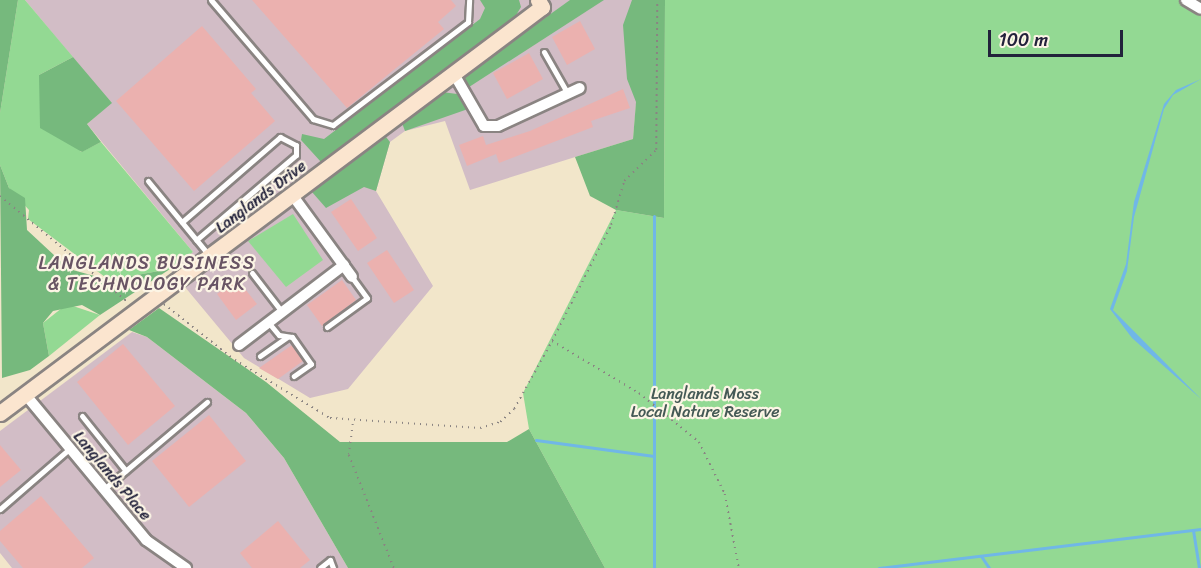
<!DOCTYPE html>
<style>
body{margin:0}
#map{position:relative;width:1201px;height:568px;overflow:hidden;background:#f2e6ca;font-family:Sriracha,sans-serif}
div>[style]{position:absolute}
.industrial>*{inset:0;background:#d2bdc6}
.green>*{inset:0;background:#93d993}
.forest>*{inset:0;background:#76b97d}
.water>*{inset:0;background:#70b7e7}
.stream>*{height:3px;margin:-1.5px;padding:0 1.5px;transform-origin:1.5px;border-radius:1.5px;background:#70b7e7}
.building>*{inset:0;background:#ebb1af}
.path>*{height:1.5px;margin-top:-0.75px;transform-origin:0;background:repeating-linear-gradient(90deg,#8a8482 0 1.5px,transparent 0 6px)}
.roads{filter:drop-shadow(2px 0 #8a8482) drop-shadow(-2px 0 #8a8482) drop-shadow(0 2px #8a8482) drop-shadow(0 -2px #8a8482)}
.lane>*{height:5px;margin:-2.5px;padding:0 2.5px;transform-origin:2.5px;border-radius:2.5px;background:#fff}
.street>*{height:10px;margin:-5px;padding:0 5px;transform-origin:5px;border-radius:5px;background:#fff}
.secondary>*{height:15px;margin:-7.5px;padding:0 7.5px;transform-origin:7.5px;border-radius:7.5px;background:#fbe5cf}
span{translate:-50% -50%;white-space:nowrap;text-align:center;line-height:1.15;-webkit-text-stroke:4.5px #fcf5e5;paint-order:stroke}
.street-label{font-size:16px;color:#22223b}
.park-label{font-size:16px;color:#445955}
.neighbourhood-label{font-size:18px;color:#685464;letter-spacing:1.5px}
.scale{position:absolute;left:988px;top:30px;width:135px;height:27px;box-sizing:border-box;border:3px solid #22223b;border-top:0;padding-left:8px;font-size:18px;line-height:21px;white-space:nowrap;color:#22223b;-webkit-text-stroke:4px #fcf5e5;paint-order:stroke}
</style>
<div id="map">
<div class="industrial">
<div style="clip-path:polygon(25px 0,645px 0,633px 139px,470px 190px,445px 121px,405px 131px,390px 142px,376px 191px,433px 286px,348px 389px,310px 398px,244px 358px,170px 269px,193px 252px,87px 124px,111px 103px)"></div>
<div style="clip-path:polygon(132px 332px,147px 337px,246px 413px,284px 458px,348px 568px,12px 568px,0 553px,0 431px)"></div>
</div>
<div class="green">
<div style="clip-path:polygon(18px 0,25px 0,73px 57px,39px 75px,81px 152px,101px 142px,193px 252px,170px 269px,109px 280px,28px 219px,29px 210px,9px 188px,0 165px,0 113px)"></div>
<div style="clip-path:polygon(665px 0,1201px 0,1201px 568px,605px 568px,529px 429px,523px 393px,616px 210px,664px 218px)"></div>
<div style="clip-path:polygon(293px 214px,323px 260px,286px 287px,248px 241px)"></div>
<div style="clip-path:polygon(67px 304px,100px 315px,49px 356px,43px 323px)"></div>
</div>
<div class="forest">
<div style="clip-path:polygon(0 0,18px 0,0 113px)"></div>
<div style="clip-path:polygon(480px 0,519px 0,521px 7px,515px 17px,321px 162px,301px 140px,302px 134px,324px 139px,480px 19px,485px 8px)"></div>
<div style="clip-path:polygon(570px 0,604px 0,466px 89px,464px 76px)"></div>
<div style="clip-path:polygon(632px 0,665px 0,664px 218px,616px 210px,590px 196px,575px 157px,633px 139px,636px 102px,627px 79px,623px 25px)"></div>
<div style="clip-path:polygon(73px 57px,112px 103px,87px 124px,101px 142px,82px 152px,40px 128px,39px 75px)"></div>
<div style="clip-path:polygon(442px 92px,457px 94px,468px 109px,405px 131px,402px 123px)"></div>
<div style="clip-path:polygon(386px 137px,390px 142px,376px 191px,364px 187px,326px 208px,312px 192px)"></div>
<div style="clip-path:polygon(0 165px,9px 188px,25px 198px,27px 230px,69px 269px,109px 280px,170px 269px,100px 315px,82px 305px,53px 311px,43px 323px,49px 356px,30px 370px,2px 378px)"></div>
<div style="clip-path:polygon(159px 308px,266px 382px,340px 442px,507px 442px,529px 429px,605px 568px,348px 568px,284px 458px,246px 413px,147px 337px,129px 330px)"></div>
</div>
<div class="water">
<div style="clip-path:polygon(1201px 79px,1173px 95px,1164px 109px,1134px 217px,1127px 271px,1113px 310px,1201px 399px,1132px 338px,1110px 309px,1126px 264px,1134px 202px,1164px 104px,1176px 90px)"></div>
</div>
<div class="stream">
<div style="left:536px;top:440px;width:119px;rotate:7.7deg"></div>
<div style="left:1193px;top:530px;width:38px;rotate:81deg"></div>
<div style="left:981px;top:556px;width:14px;rotate:56deg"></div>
<div style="left:654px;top:568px;width:352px;rotate:-90deg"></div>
<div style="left:879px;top:568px;width:324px;rotate:-6.9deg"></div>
</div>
<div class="building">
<div style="clip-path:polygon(252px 0,451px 0,456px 6px,438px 22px,444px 29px,347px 108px)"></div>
<div style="clip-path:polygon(580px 21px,595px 49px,567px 65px,552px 37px)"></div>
<div style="clip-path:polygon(202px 26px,256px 89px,251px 93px,275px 121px,194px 191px,116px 101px)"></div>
<div style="clip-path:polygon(529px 53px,543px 79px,507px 99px,493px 73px)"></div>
<div style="clip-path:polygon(623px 89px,630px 108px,591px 121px,593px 127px,499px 163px,496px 154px,467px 166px,459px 145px,483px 136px,486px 145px,530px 131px)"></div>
<div style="clip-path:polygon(351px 199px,377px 238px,358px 251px,331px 212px)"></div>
<div style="clip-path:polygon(387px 250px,414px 290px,394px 303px,367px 263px)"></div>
<div style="clip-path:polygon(237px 279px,257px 304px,236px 320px,217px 294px)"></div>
<div style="clip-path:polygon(342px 280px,356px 300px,322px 326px,307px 305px)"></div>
<div style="clip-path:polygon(123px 344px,175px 406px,128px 445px,77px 382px)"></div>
<div style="clip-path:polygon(292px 345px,303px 361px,278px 379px,259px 368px)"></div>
<div style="clip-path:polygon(209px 415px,246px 461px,189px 507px,152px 461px)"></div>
<div style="clip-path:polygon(0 445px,21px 470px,0 487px)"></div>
<div style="clip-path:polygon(41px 496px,94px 558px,82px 568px,23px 568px,0 541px,0 531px)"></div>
<div style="clip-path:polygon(278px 521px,310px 560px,300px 568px,252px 568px,240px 553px)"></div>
</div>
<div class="path">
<div style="left:0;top:196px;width:168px;rotate:39.7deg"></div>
<div style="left:164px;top:304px;width:90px;rotate:38.3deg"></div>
<div style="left:235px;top:360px;width:111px;rotate:31.4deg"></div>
<div style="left:330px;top:418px;width:150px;rotate:3.8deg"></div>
<div style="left:480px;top:428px;width:21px;rotate:-17deg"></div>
<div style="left:500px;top:422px;width:19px;rotate:-43deg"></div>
<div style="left:514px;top:409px;width:78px;rotate:-60.8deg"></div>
<div style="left:552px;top:341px;width:130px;rotate:-63deg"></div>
<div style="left:611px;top:225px;width:46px;rotate:-73.5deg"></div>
<div style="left:624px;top:181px;width:45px;rotate:-44.1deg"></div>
<div style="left:656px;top:150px;width:150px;rotate:-89.6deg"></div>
<div style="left:552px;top:341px;width:101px;rotate:30.9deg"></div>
<div style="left:639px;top:393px;width:77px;rotate:39.2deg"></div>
<div style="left:699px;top:442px;width:58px;rotate:63.4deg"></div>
<div style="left:725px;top:494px;width:75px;rotate:79.3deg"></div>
<div style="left:353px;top:424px;width:31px;rotate:97deg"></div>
<div style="left:349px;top:455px;width:122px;rotate:68.3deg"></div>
</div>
<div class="roads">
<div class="lane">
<div style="left:211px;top:0;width:157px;rotate:49.4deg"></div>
<div style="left:313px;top:119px;width:21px;rotate:17deg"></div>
<div style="left:333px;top:125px;width:170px;rotate:-37.3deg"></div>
<div style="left:468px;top:22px;width:22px;rotate:-87deg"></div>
<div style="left:544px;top:52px;width:48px;rotate:60.3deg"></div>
<div style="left:148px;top:181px;width:94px;rotate:50.6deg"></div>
<div style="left:182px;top:222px;width:130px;rotate:-40.9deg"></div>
<div style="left:280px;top:137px;width:18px;rotate:27deg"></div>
<div style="left:296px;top:145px;width:10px;rotate:90deg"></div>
<div style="left:296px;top:155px;width:131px;rotate:139.6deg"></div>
<div style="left:252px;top:273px;width:49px;rotate:52.4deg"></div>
<div style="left:268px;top:322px;width:17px;rotate:50deg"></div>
<div style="left:279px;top:335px;width:13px;rotate:9deg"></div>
<div style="left:292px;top:337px;width:33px;rotate:55deg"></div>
<div style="left:311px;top:364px;width:21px;rotate:145deg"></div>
<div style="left:327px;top:327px;width:49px;rotate:-35.9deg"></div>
<div style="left:367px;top:298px;width:26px;rotate:-126deg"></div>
<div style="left:260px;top:356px;width:32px;rotate:-35deg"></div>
<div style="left:82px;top:416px;width:70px;rotate:51.3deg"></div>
<div style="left:104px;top:489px;width:135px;rotate:-40.2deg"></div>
<div style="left:0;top:509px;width:91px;rotate:-41deg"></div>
<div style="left:320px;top:568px;width:13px;rotate:-39deg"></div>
<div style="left:330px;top:560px;width:9px;rotate:69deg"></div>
</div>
<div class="street">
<div style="left:1186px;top:0;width:17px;rotate:31deg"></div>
<div style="left:454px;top:74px;width:60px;rotate:60deg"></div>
<div style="left:484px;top:126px;width:14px"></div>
<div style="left:498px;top:126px;width:90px;rotate:-24.9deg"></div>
<div style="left:293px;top:196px;width:100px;rotate:53.9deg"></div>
<div style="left:239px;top:345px;width:132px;rotate:-37.3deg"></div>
<div style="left:25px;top:394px;width:190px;rotate:50.3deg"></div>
<div style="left:146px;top:540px;width:49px;rotate:35deg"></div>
</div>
<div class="secondary">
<div style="left:0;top:413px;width:677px;rotate:-36.84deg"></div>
<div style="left:542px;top:7px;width:8px;rotate:-120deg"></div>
</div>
</div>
<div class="street-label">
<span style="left:261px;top:197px;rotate:-37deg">Langlands Drive</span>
<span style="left:112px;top:476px;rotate:50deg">Langlands Place</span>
</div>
<div class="park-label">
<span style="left:705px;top:403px">Langlands Moss<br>Local Nature Reserve</span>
</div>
<div class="neighbourhood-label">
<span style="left:147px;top:274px">LANGLANDS BUSINESS<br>&amp; TECHNOLOGY PARK</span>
</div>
<div class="scale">100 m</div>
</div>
